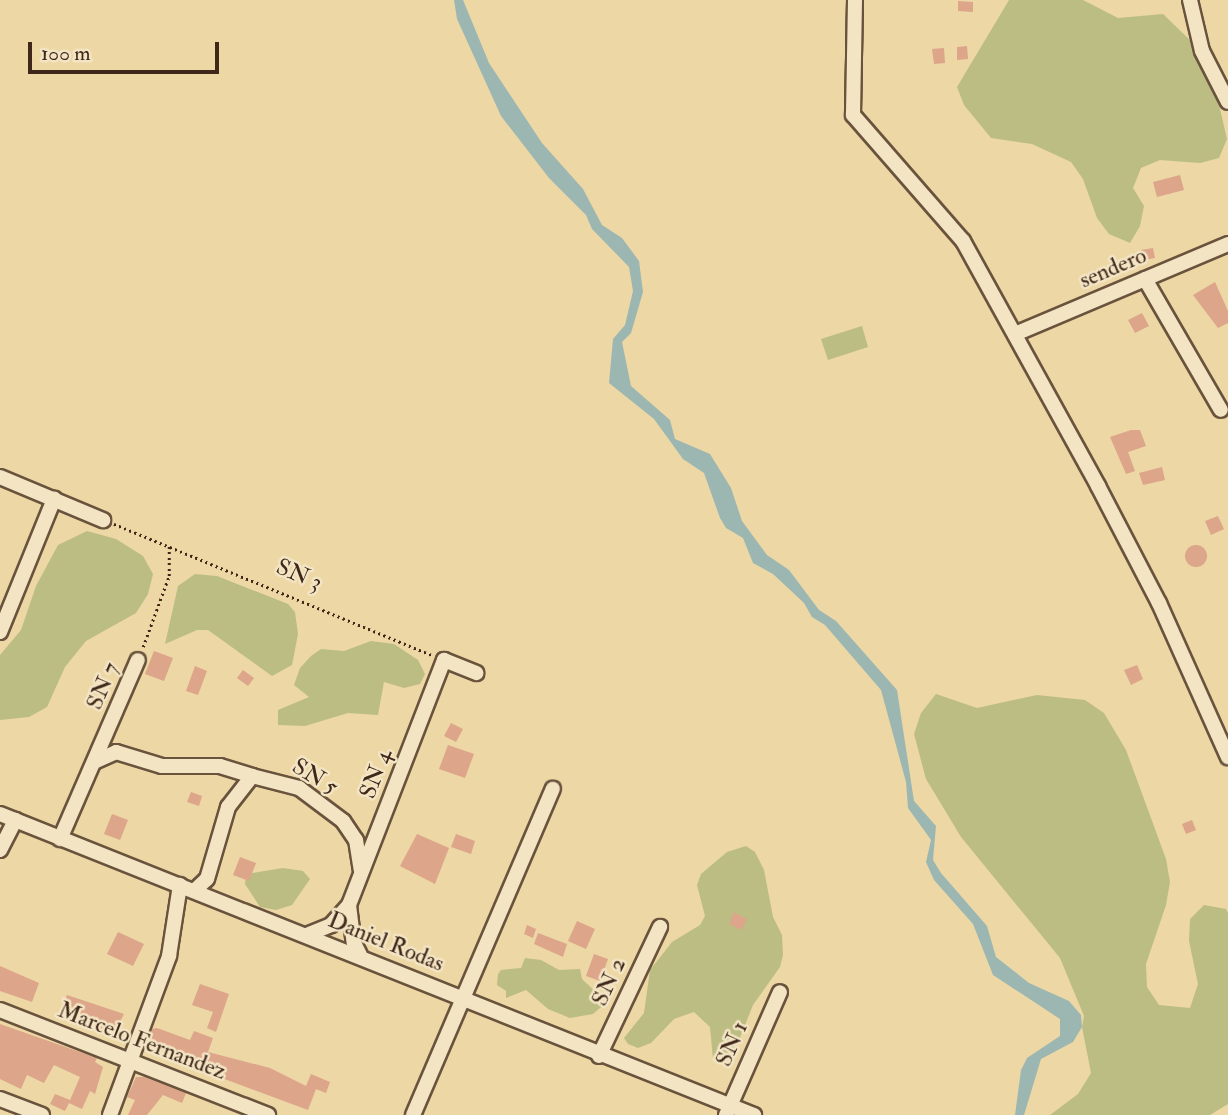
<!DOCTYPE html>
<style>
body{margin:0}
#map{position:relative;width:1228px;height:1115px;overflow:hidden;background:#ecd7a5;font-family:"IM FELL Double Pica",serif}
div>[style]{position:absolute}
.green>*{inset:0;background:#bcbd83}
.water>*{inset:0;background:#9cb7b1}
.building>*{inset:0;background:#dda589}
.round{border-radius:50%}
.path>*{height:2.5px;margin-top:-1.25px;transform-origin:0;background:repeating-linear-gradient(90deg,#3f271a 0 2px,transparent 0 5.5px)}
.roads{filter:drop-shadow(2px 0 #6a533d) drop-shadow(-2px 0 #6a533d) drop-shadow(0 2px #6a533d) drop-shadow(0 -2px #6a533d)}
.minor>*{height:14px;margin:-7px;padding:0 7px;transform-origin:7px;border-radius:7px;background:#f3e5c4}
span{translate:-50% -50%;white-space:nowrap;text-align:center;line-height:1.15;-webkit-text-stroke:5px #f3e5c4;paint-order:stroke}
.street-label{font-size:23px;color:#3f271a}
.scale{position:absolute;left:28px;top:42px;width:191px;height:32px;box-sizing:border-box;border:4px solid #3f271a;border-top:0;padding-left:9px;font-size:21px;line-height:24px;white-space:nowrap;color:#3f271a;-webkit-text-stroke:5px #f3e5c4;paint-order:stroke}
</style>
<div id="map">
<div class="green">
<div style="clip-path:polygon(1009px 0,1083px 0,1118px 18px,1163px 14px,1195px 45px,1217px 96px,1227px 139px,1219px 158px,1200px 163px,1160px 160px,1141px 168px,1133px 188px,1144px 206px,1140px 226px,1130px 243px,1109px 234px,1097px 218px,1083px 179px,1071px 162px,1032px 144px,991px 138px,964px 105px,957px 87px)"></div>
<div style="clip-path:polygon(862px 326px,868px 347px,828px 360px,821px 339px)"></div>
<div style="clip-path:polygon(87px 531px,116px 539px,143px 556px,153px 574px,148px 594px,136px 613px,86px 641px,65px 667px,47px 707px,29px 717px,0 720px,0 655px,21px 630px,36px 586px,58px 545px)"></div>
<div style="clip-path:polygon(195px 574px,217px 576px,288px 604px,295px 612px,298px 634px,292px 665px,272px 676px,208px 630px,197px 630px,165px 644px,178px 586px)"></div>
<div style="clip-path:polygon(371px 641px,394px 644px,418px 660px,425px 674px,420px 684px,404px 688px,384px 682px,378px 715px,348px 713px,305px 726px,278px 725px,278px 710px,309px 697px,294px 685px,300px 668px,311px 656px,321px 649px,344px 651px)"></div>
<div style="clip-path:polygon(936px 694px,977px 708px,1037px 695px,1085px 700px,1104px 713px,1126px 750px,1166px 859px,1170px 882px,1166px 905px,1146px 964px,1147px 987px,1159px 1005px,1190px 1008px,1198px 984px,1189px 941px,1190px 919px,1204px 905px,1226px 909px,1228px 913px,1228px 1104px,1210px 1115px,1050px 1115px,1078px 1094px,1091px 1073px,1082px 1027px,1084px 1016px,1060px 958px,961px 837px,926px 779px,914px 734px,921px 713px)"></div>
<div style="clip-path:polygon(746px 846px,755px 852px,764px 870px,773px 917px,782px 935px,783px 955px,780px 967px,753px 1005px,737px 1045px,723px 1061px,713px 1059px,710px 1027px,694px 1012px,674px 1019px,651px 1043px,638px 1048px,628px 1044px,624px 1038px,644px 1013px,650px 970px,672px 942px,700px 925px,705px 916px,697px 885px,701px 874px,727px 852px)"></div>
<div style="clip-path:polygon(283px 868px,303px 871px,310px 879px,292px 905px,276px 910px,260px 907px,245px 884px,246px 874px)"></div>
<div style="clip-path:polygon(525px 958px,541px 960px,559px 970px,580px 969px,582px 979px,602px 998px,601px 1007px,593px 1014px,570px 1018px,548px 1009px,526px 990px,506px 998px,506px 991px,497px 985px,498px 974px,501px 970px,521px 968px)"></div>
</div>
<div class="water">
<div style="clip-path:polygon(454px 0,463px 0,489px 63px,542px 143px,583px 189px,602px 225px,622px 238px,639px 261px,643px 292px,631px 333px,622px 342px,631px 386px,670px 420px,675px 439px,710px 454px,731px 488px,742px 521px,767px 555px,789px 570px,819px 610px,836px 621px,897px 690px,914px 801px,936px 826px,933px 860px,941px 873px,987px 926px,996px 957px,1029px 983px,1069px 1001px,1081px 1015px,1082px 1027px,1073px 1042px,1041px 1059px,1024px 1115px,1015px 1115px,1021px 1070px,1027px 1058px,1060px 1036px,1060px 1019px,993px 975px,973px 924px,934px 880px,926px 862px,931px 840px,908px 808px,906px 782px,881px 690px,825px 625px,812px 617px,804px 603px,773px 574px,753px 563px,743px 538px,726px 528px,720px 518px,704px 473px,683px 459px,654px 419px,609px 383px,613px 339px,625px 325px,633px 291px,629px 267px,592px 229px,586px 215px,549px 178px,501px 116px,457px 19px)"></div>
</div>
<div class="building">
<div style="clip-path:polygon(958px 1px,973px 2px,973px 12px,958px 11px)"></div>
<div style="clip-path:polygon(967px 46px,968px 59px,957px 60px,957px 47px)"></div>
<div style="clip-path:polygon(944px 48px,945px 63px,934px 64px,932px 49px)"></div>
<div style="clip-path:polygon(1180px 175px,1184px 190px,1157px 197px,1153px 182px)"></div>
<div style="clip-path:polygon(1153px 248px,1155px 258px,1143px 260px,1141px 250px)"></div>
<div style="clip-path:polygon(1215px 282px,1228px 311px,1228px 323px,1218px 328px,1193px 295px)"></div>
<div style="clip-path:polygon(1142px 313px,1149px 326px,1135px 333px,1128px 320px)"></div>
<div style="clip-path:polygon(1131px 430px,1140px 430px,1146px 446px,1128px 452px,1135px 471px,1126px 474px,1110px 437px)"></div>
<div style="clip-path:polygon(1162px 467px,1165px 480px,1143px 485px,1139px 473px)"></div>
<div style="clip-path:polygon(1218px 516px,1224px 529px,1211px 535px,1205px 521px)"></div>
<div class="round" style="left:1185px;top:545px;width:22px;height:22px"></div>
<div style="clip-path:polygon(154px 651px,173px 658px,164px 681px,145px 674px)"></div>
<div style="clip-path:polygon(1137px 665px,1143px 679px,1131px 685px,1124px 670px)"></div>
<div style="clip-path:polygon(195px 666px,207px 671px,198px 695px,186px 691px)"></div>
<div style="clip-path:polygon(243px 670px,254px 678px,248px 686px,237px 678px)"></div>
<div style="clip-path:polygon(451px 723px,463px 729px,456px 742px,444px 736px)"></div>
<div style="clip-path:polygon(448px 745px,474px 754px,465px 778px,439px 769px)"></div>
<div style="clip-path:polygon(191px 792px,202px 796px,199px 806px,187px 802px)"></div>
<div style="clip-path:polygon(112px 814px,128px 820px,120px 840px,104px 834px)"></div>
<div style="clip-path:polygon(1192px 820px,1196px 830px,1186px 834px,1182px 824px)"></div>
<div style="clip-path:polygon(417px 834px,449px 848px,435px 884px,400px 866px)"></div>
<div style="clip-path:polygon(456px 834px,475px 841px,471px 854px,451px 847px)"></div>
<div style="clip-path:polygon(240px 857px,256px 863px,249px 881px,233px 875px)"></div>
<div style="clip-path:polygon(734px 912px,747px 919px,742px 930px,729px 924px)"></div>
<div style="clip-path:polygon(577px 921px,595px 929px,586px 949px,568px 941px)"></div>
<div style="clip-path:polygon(527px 925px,536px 929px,533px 938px,524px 934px)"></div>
<div style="clip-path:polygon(118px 932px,144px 944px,133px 966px,107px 954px)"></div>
<div style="clip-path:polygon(538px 933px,567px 944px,563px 957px,534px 944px)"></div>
<div style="clip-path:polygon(594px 954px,608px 959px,600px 981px,586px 976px)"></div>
<div style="clip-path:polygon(0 966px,39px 983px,32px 1002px,0 991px)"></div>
<div style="clip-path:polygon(200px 984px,229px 994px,216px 1032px,207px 1028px,213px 1012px,192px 1005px)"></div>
<div style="clip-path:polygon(67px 995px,124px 1014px,117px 1028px,110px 1025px,107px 1031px,83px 1021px,80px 1014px,63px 1006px)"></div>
<div style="clip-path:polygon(0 1024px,97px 1058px,95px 1062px,103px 1067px,95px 1094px,90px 1091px,82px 1109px,69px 1103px,65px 1111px,50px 1104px,55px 1094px,70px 1100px,80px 1077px,54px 1065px,44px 1083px,27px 1075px,21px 1089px,0 1079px)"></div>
<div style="clip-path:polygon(157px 1028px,190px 1040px,194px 1031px,213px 1038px,208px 1052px,270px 1068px,306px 1086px,311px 1074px,330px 1082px,326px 1093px,316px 1089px,308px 1110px,187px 1065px,189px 1061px,147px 1044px,152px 1029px)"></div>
<div style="clip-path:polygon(136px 1077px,144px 1077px,186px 1093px,182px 1103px,163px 1095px,147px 1115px,128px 1115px,135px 1100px,127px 1097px)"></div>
</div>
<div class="path">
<div style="left:114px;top:524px;width:344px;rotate:22.4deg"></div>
<div style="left:143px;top:647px;width:76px;rotate:-69.9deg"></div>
<div style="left:169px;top:576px;width:30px;rotate:-90deg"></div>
</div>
<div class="roads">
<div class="minor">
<div style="left:855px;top:0;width:115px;rotate:91deg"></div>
<div style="left:853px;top:115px;width:167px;rotate:48.9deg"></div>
<div style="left:963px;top:241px;width:280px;rotate:61.1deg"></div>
<div style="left:1098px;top:486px;width:132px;rotate:62.5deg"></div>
<div style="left:1159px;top:603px;width:169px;rotate:65.9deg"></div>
<div style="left:1190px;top:0;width:52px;rotate:76.8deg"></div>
<div style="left:1202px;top:51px;width:57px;rotate:63deg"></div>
<div style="left:1145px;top:279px;width:151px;rotate:59.9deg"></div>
<div style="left:1015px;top:334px;width:231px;rotate:-22.9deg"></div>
<div style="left:0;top:477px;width:112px;rotate:22.7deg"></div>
<div style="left:0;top:632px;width:144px;rotate:-67.9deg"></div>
<div style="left:96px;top:761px;width:22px;rotate:-24deg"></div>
<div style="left:116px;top:752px;width:48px;rotate:16.9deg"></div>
<div style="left:162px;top:766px;width:58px"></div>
<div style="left:220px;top:766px;width:34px;rotate:17deg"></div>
<div style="left:0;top:814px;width:812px;rotate:21.76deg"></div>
<div style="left:60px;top:839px;width:195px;rotate:-66.5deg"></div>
<div style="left:0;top:850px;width:34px;rotate:-63deg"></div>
<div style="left:195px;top:890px;width:16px;rotate:-43deg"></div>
<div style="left:207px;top:879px;width:75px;rotate:-73.7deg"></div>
<div style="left:228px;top:807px;width:39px;rotate:-52deg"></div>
<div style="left:252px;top:776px;width:49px;rotate:14.3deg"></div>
<div style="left:299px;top:788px;width:55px;rotate:36.9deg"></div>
<div style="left:343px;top:821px;width:23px;rotate:56deg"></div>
<div style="left:356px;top:840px;width:30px;rotate:81deg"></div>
<div style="left:349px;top:905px;width:38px;rotate:83deg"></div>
<div style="left:354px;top:943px;width:13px;rotate:63deg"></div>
<div style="left:309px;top:934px;width:24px;rotate:-22deg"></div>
<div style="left:331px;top:925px;width:27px;rotate:-48deg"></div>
<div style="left:349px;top:905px;width:263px;rotate:-68.8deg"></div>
<div style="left:444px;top:660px;width:35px;rotate:22deg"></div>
<div style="left:0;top:1010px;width:288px;rotate:21.4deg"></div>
<div style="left:599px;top:1056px;width:143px;rotate:-64.7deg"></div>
<div style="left:0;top:1099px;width:45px;rotate:20.9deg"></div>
<div style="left:110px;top:1115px;width:170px;rotate:-69.6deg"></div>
<div style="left:169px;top:956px;width:72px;rotate:-81.2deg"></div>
<div style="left:413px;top:1115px;width:355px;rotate:-66.8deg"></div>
<div style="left:726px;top:1115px;width:134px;rotate:-66.3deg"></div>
</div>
</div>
<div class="street-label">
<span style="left:1113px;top:268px;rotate:-23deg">sendero</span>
<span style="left:299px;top:575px;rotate:23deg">SN 3</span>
<span style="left:103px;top:686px;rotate:-67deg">SN 7</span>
<span style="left:376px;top:774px;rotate:-69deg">SN 4</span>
<span style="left:315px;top:777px;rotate:31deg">SN 5</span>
<span style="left:386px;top:942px;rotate:22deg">Daniel Rodas</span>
<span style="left:609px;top:982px;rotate:-65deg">SN 2</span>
<span style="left:142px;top:1041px;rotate:21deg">Marcelo Fernandez</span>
<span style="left:732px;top:1044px;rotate:-66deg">SN 1</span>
</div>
<div class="scale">100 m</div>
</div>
